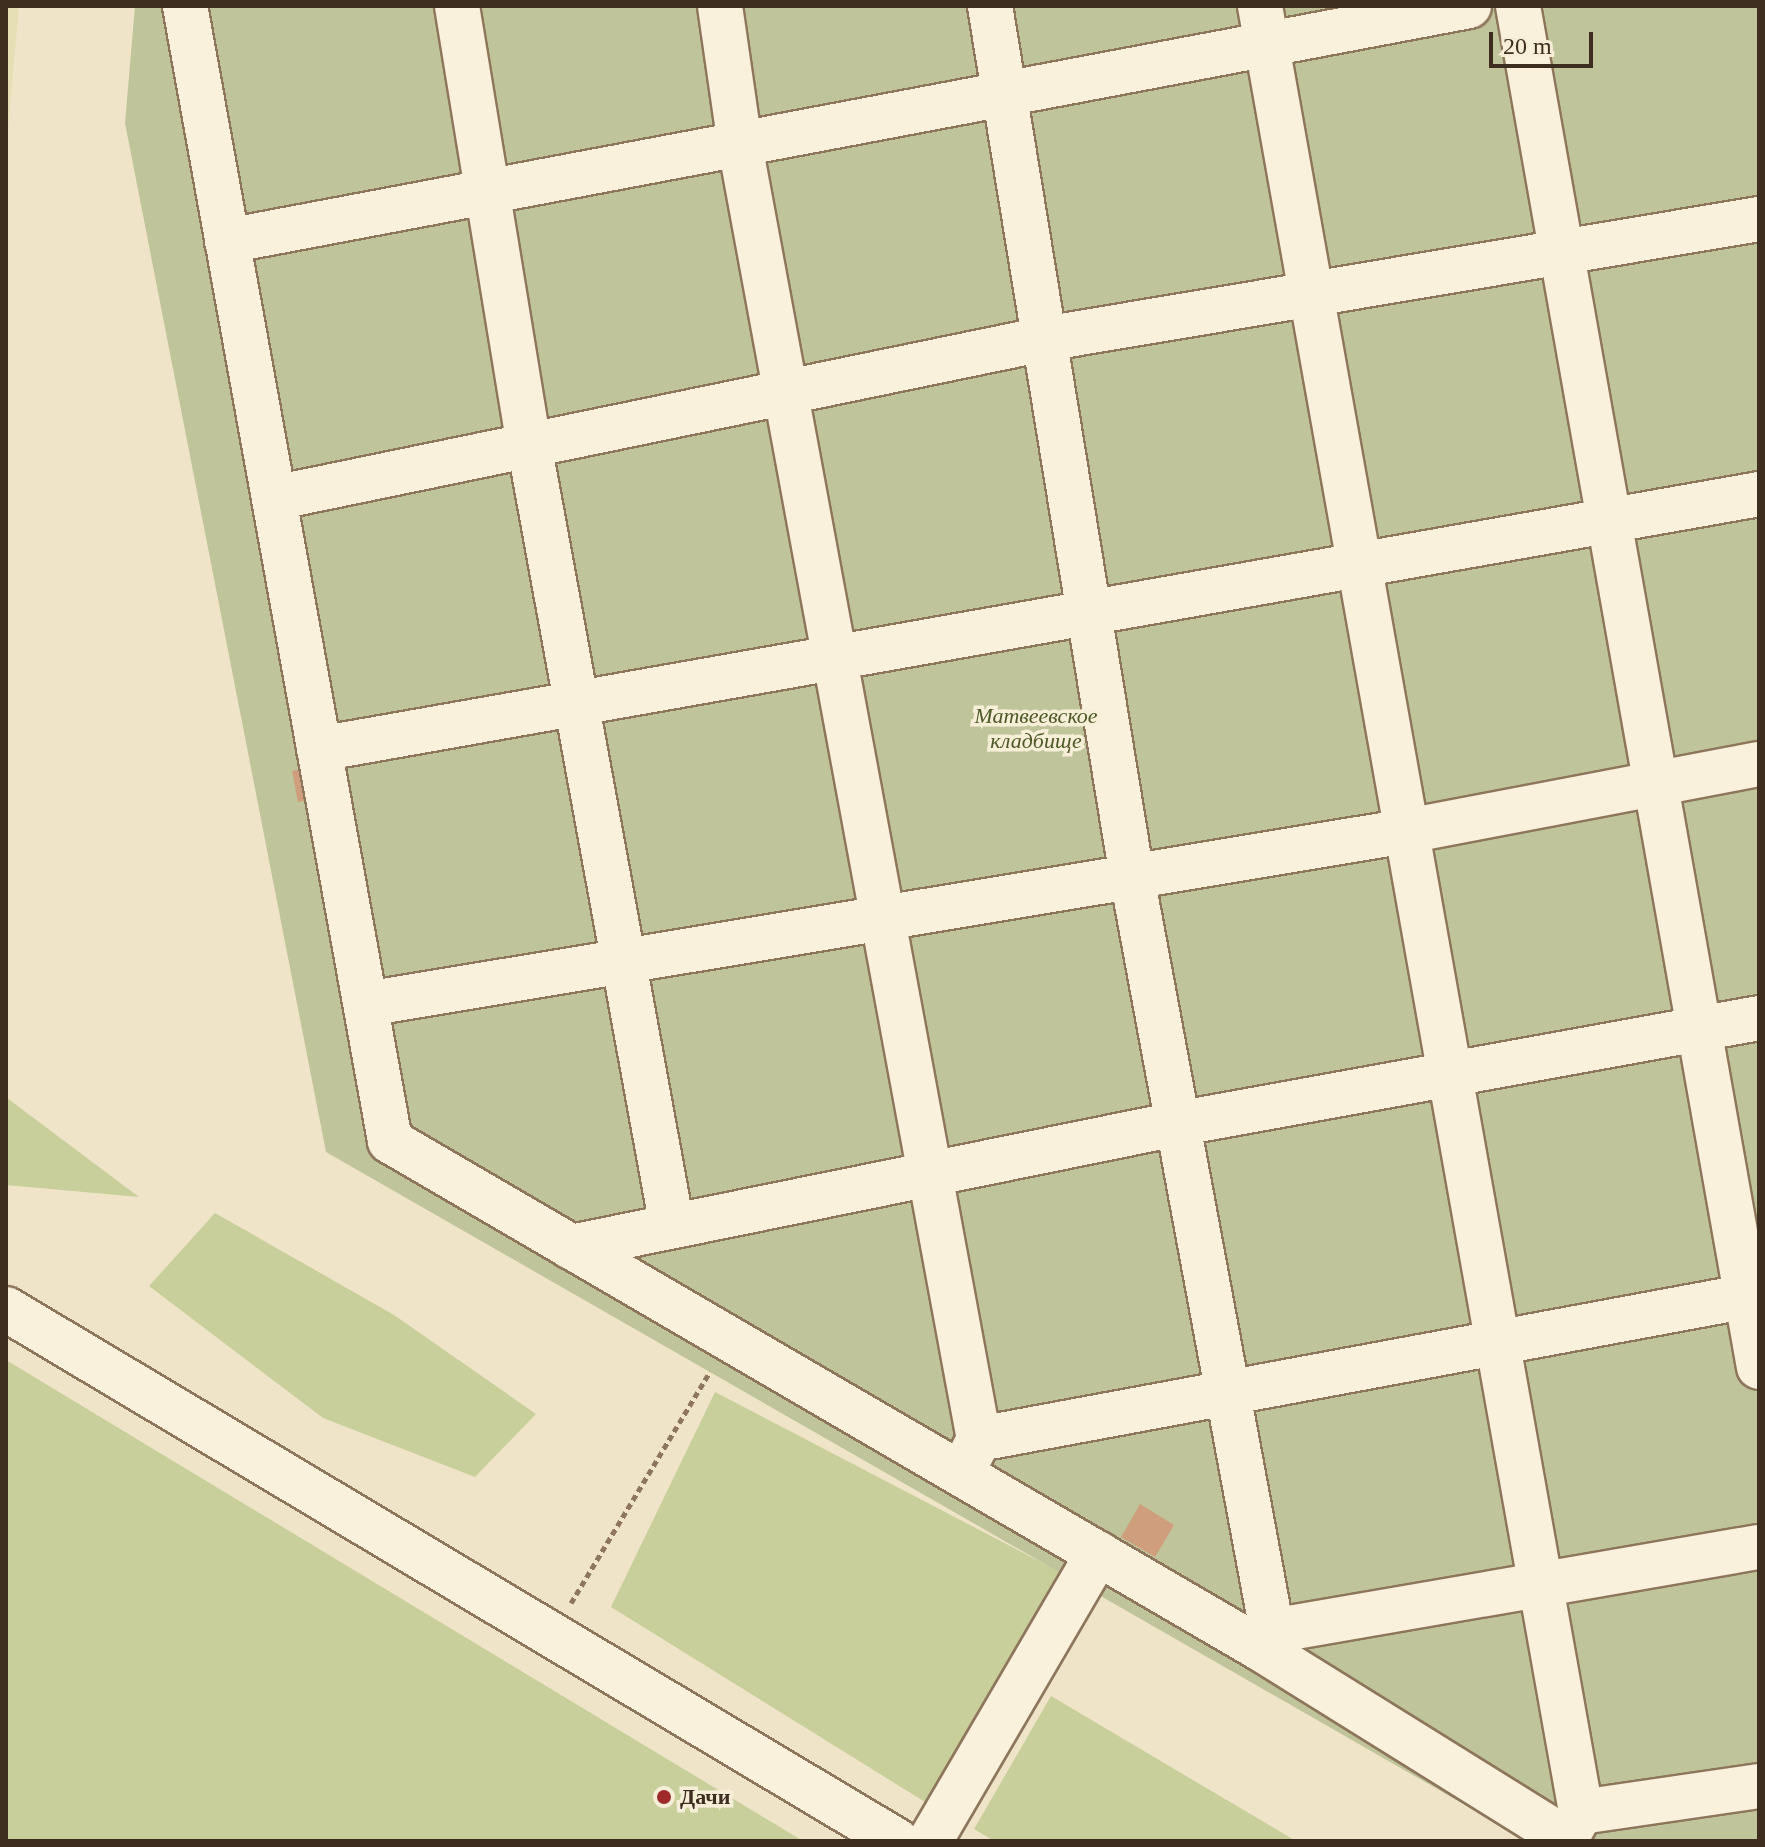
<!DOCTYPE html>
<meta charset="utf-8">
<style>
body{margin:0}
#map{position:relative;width:1765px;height:1847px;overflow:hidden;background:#f0e4c8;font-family:Georgia,serif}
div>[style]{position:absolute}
.farmland>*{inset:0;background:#e6deb5}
.green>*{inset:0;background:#c9cf9b}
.cemetery>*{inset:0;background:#bfc49a}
.building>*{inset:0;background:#cf9f7d}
.path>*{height:5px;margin-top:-2.5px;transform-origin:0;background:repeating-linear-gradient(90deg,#8d765c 0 6px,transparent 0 10px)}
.roads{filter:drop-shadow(2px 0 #8d765c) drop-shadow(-2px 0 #8d765c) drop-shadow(0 2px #8d765c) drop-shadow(0 -2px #8d765c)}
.minor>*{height:44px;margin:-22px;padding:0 22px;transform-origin:22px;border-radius:22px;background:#faf1dc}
.dots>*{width:22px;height:22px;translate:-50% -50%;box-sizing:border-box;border:4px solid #f7eed8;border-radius:50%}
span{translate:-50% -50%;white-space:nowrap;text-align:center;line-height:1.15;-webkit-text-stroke:7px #f7eed8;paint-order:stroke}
.park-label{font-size:22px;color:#4d5a26;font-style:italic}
.poi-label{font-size:22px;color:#3d2e20;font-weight:700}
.left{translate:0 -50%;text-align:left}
.frame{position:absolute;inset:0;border:8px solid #3d2e20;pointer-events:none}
.scale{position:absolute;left:1489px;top:32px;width:104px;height:36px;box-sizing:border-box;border:4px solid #3d2e20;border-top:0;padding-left:10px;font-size:24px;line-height:28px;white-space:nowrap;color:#3d2e20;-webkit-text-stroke:6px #f7eed8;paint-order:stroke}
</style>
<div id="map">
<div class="farmland">
<div style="clip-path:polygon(6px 6px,19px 6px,6px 152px)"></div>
</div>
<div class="green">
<div style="clip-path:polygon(6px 1098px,7px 1098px,139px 1197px,6px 1185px)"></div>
<div style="clip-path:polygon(215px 1213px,394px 1315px,536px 1414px,475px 1477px,323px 1418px,149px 1286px)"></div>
<div style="clip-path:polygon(6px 1360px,803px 1841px,6px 1841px)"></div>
<div style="clip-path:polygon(715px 1392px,1062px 1573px,925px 1802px,611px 1607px)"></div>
<div style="clip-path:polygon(1051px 1696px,1296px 1841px,994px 1841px,974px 1829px)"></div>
</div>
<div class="cemetery">
<div style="clip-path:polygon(135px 6px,1759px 6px,1759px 1841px,1528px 1841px,326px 1152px,125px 123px)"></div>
</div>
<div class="building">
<div style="clip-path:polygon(312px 767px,318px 798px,298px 802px,292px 771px)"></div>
<div style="clip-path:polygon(1140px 1504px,1174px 1525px,1155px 1557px,1121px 1537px)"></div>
</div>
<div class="path">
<div style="left:571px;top:1603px;width:270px;rotate:-59deg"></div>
</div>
<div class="roads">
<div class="minor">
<div style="left:185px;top:6px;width:1153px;rotate:79.76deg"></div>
<div style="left:390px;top:1141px;width:1008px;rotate:30.25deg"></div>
<div style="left:1261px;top:1649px;width:363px;rotate:31.9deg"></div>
<div style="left:457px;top:6px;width:444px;rotate:80.7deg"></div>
<div style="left:529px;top:444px;width:795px;rotate:79.64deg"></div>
<div style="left:720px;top:6px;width:140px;rotate:81.8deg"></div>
<div style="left:740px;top:145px;width:1316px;rotate:79.54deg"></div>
<div style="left:979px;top:1439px;width:39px;rotate:117deg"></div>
<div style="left:990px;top:6px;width:882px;rotate:80.74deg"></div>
<div style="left:1132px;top:877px;width:767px;rotate:79.48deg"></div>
<div style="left:1260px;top:6px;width:1834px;rotate:79.92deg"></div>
<div style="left:1518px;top:6px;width:1382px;rotate:79.96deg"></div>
<div style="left:227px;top:241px;width:1264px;rotate:-10.71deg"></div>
<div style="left:274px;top:498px;width:786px;rotate:-11.67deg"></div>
<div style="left:1044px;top:339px;width:725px;rotate:-9.53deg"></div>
<div style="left:319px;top:749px;width:1462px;rotate:-10.04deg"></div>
<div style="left:366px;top:1004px;width:1055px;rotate:-9.44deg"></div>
<div style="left:1407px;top:831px;width:358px;rotate:-10.8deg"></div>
<div style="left:571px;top:1247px;width:617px;rotate:-11.49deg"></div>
<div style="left:1176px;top:1124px;width:593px;rotate:-10.3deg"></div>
<div style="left:6px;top:1309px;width:1038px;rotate:30.84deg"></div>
<div style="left:979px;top:1439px;width:793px;rotate:-10.53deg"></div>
<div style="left:1261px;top:1649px;width:21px;rotate:-59deg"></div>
<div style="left:1272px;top:1631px;width:494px;rotate:-9.8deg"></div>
<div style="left:1567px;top:1837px;width:29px;rotate:-61deg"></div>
<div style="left:1581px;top:1812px;width:180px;rotate:-8.3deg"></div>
<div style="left:930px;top:1841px;width:333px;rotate:-59.7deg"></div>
</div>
</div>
<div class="dots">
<div style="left:664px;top:1797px;background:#9e2a2b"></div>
</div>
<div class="park-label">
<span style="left:1036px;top:728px">Матвеевское<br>кладбище</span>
</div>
<div class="poi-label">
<span class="left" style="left:680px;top:1797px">Дачи</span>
</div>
<div class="frame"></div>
<div class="scale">20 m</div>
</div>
